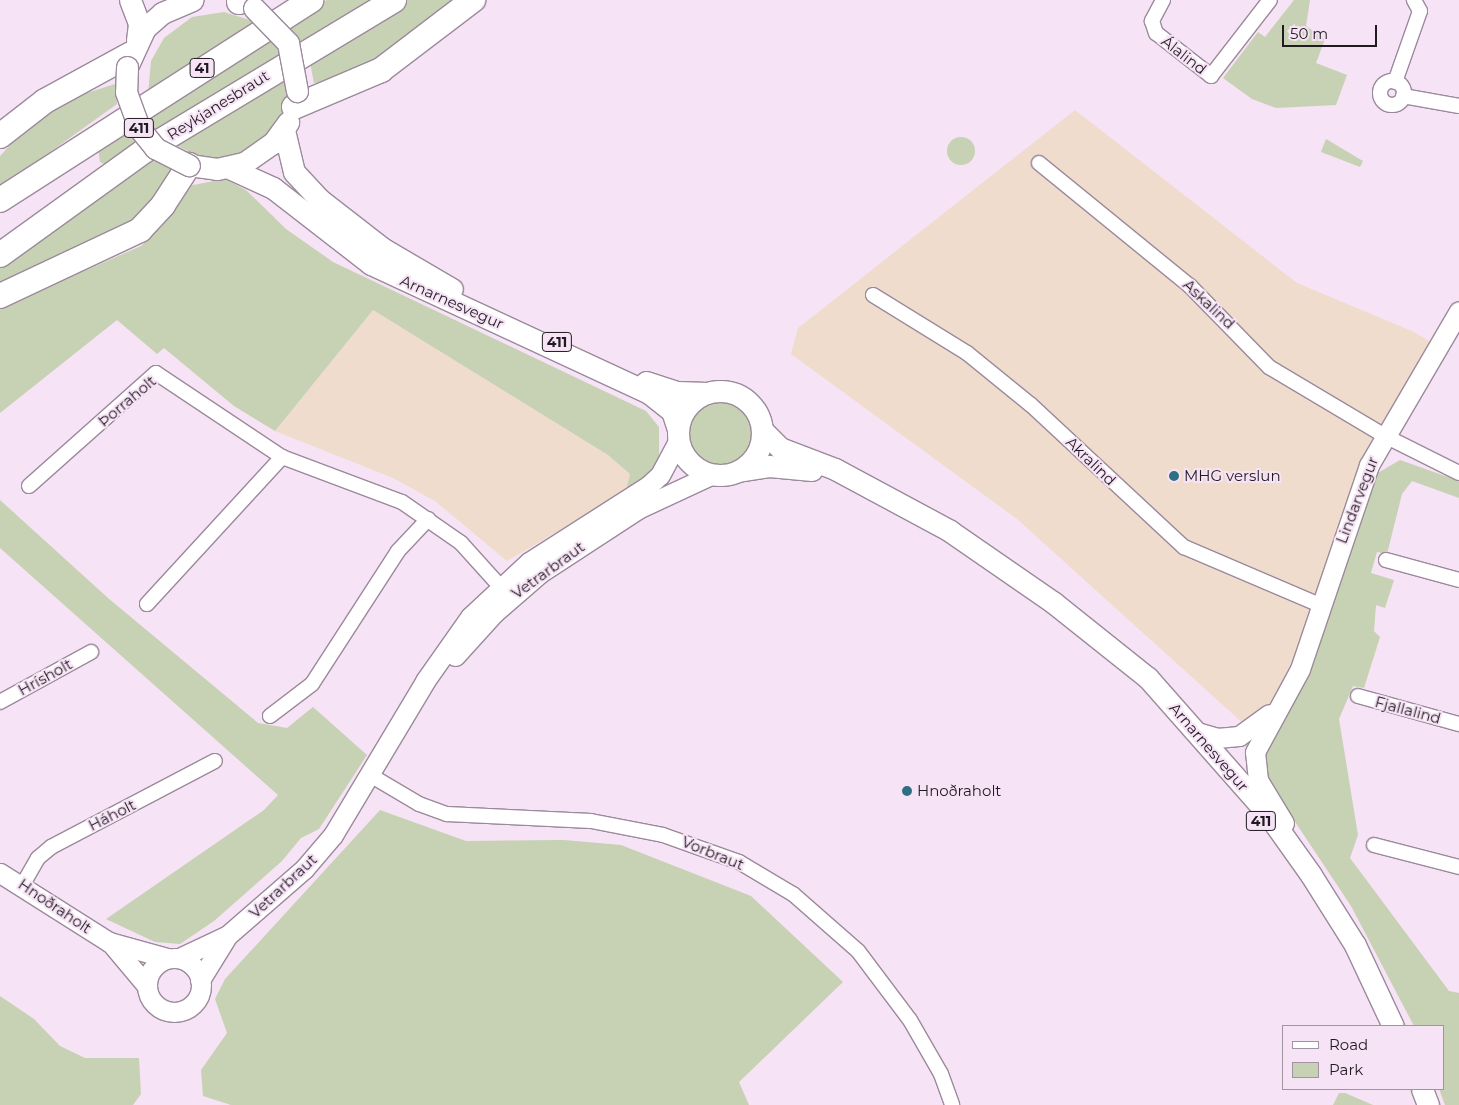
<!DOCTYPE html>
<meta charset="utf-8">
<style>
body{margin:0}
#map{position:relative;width:1459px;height:1105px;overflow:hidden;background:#f6e3f5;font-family:Montserrat,sans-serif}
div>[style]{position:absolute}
.commercial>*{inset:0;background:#efdccc}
.green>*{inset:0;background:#c7d1b3}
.round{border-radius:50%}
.roads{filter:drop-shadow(1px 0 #9b8a9b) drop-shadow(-1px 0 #9b8a9b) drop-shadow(0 1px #9b8a9b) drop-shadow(0 -1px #9b8a9b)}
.street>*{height:14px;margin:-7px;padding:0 7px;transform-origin:7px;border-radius:7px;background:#fff}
.street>.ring{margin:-7px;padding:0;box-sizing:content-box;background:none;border:14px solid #fff;border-radius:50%}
.secondary>*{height:19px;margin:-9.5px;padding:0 9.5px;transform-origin:9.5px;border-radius:9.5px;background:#fff}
.secondary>.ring{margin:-9.5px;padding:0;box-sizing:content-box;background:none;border:19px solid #fff;border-radius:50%}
.primary>*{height:21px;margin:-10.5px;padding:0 10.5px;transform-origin:10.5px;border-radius:10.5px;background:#fff}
.primary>.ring{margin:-10.5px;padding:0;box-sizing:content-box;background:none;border:21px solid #fff;border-radius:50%}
.highway>*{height:24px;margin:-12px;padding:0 12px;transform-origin:12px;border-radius:12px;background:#fff}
.bridges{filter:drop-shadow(1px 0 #9b8a9b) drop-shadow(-1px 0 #9b8a9b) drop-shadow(0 1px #9b8a9b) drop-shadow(0 -1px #9b8a9b)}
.primary-bridge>*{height:21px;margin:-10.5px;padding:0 10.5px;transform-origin:10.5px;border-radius:10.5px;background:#fff}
.dots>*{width:14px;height:14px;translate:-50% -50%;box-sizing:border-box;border:2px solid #f6e3f5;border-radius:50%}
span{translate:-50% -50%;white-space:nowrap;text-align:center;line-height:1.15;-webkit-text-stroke:4px #f6e3f5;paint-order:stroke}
.shield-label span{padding:1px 4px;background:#f6e3f5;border:1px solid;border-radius:4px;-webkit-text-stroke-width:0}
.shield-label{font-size:14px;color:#211b21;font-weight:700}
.street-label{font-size:15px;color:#211b21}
.poi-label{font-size:15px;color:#211b21}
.left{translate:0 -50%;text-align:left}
.legend{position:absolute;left:1282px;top:1025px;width:162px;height:65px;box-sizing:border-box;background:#f6e3f5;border:1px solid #a193a0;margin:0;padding:6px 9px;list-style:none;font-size:15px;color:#211b21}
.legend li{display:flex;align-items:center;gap:10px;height:25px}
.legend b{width:25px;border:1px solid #a193a0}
.scale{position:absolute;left:1282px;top:25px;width:95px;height:22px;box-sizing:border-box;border:2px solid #211b21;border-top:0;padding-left:6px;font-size:15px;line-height:18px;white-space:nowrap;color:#211b21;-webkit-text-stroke:4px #f6e3f5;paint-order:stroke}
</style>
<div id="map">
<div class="commercial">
<div style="clip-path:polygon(1075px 110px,1297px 283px,1414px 332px,1444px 350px,1367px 487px,1266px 744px,1017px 519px,791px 354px,798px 328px)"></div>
<div style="clip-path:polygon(373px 310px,608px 455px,630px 474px,626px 491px,507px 561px,435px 501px,393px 478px,275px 431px)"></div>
</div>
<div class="green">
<div style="clip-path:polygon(327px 0,376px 0,106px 165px,100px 162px,98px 148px)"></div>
<div style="clip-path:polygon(400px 0,462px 0,405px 47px,333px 81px,314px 83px,308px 52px)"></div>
<div style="clip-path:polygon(1294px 0,1310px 0,1306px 26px,1325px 39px,1316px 63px,1347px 75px,1336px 105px,1276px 108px,1252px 99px,1223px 78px,1258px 32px,1265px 37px)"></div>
<div style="clip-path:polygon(224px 12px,256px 22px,148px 95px,151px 61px,164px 38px,192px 17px)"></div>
<div style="clip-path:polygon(290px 68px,293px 82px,285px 117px,244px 158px,205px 160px,174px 144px)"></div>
<div style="clip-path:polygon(115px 84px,117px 104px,0 188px,0 156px,23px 131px,71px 98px)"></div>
<div class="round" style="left:947px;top:137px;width:28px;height:28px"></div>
<div style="clip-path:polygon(1326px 139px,1363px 161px,1360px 167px,1321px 152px)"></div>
<div style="clip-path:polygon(148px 152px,174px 168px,147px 214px,0 286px,0 258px)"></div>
<div style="clip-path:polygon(225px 179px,246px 190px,286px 229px,333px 262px,646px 411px,659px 427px,659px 466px,626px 491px,630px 474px,608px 455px,373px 310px,275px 431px,234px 406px,164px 348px,157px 354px,117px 320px,0 413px,0 308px,141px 246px,162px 226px,188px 186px)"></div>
<div class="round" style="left:687px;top:399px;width:66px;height:66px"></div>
<div style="clip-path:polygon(1400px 460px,1459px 481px,1459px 498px,1412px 481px,1402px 494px,1387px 554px,1377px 552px,1371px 573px,1394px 580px,1385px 608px,1376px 605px,1374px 631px,1380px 637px,1364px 688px,1353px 686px,1339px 719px,1358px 835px,1350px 858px,1449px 991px,1459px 993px,1459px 1105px,1445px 1105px,1439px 1089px,1443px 1089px,1443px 1026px,1414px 1026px,1351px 906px,1264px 775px,1263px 751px,1376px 474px)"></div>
<div style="clip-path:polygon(0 500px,108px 598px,258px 723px,287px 728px,313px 707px,367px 755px,319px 829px,301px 838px,282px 861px,214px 921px,180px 944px,155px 942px,106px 919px,264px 810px,278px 795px,0 548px)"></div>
<div style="clip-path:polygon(380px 810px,466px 841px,564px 840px,621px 845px,751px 896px,843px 982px,739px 1082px,749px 1105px,231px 1105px,203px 1096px,201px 1070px,227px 1033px,215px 999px,225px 979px)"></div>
<div style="clip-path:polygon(0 996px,34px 1019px,60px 1046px,85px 1058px,139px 1058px,141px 1094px,133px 1105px,0 1105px)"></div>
<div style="clip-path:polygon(1339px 1093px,1345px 1093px,1373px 1105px,1333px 1105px)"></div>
</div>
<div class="roads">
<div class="street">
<div style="left:1163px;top:0;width:24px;rotate:118deg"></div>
<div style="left:1152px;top:21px;width:13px;rotate:72deg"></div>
<div style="left:1156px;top:33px;width:70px;rotate:38deg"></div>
<div style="left:1211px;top:76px;width:96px;rotate:-52.2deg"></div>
<div class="ring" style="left:1380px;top:81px;width:10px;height:10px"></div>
<div style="left:1395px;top:82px;width:75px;rotate:-70.6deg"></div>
<div style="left:1420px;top:11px;width:13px;rotate:-119deg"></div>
<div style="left:1403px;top:96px;width:57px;rotate:10.1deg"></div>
<div style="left:1039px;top:163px;width:195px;rotate:39.2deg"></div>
<div style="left:1190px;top:286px;width:113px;rotate:45.7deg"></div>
<div style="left:1269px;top:367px;width:133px;rotate:30.8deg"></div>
<div style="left:1383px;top:435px;width:85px;rotate:26.6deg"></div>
<div style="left:873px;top:295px;width:110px;rotate:31.7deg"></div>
<div style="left:967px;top:353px;width:82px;rotate:39.1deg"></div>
<div style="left:1031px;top:405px;width:209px;rotate:42.9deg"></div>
<div style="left:1184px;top:547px;width:148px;rotate:23.1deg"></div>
<div style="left:29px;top:486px;width:170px;rotate:-41.7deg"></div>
<div style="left:156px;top:373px;width:151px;rotate:33.7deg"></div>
<div style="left:282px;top:457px;width:128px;rotate:20.6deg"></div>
<div style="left:402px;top:502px;width:72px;rotate:34.8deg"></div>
<div style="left:461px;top:543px;width:70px;rotate:47.9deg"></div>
<div style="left:1386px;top:560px;width:76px;rotate:15.3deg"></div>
<div style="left:147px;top:604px;width:200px;rotate:-47.4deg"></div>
<div style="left:1358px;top:696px;width:105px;rotate:15.5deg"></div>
<div style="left:0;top:702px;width:104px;rotate:-28.8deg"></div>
<div style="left:270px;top:716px;width:53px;rotate:-37.3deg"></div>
<div style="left:312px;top:684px;width:158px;rotate:-57.1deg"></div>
<div style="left:398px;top:551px;width:44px;rotate:-46.8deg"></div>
<div style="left:370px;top:775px;width:57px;rotate:30.6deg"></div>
<div style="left:419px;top:804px;width:30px;rotate:20deg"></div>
<div style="left:447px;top:814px;width:144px;rotate:2.8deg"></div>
<div style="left:591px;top:821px;width:73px;rotate:11deg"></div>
<div style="left:663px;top:835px;width:81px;rotate:19.6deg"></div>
<div style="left:739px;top:862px;width:63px;rotate:30.7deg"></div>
<div style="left:793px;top:894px;width:86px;rotate:41.2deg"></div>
<div style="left:858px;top:951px;width:86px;rotate:53deg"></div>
<div style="left:910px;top:1020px;width:62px;rotate:60.1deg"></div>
<div style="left:941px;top:1074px;width:33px;rotate:70deg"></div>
<div style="left:1374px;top:845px;width:88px;rotate:14.5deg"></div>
<div style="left:23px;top:884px;width:30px;rotate:-60deg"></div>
<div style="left:38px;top:858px;width:17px;rotate:-40deg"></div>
<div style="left:51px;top:847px;width:185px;rotate:-27.7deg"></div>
</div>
<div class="secondary">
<div style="left:455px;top:656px;width:58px;rotate:-47.8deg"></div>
<div style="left:494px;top:613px;width:61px;rotate:-41deg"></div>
<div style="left:540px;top:573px;width:117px;rotate:-33.1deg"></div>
<div style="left:638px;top:509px;width:83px;rotate:-25deg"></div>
<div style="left:1200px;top:733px;width:18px;rotate:16deg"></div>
<div style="left:1217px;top:738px;width:22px;rotate:-5deg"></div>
<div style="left:1239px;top:736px;width:37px;rotate:-36deg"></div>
<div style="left:1284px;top:823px;width:50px;rotate:-121.2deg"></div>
<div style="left:1258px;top:780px;width:28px;rotate:-96deg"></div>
<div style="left:1255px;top:752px;width:94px;rotate:-61.5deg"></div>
<div style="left:1300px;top:669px;width:215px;rotate:-71.3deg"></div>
<div style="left:1369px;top:465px;width:178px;rotate:-59.7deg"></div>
<div style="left:0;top:873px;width:129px;rotate:32.3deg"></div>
<div style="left:109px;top:942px;width:60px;rotate:15.4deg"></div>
<div style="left:110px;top:942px;width:57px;rotate:49.9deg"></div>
<div style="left:179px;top:958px;width:54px;rotate:-25.1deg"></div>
<div style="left:228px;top:935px;width:101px;rotate:-41deg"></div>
<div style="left:304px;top:869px;width:45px;rotate:-49.5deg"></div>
<div style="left:333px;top:835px;width:179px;rotate:-59.1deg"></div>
<div style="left:425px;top:681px;width:78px;rotate:-54.9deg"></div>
<div style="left:470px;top:617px;width:81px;rotate:-43deg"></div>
<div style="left:529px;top:562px;width:141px;rotate:-32.6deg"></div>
<div style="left:648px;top:486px;width:16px;rotate:-43deg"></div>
<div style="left:660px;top:475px;width:40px;rotate:-62deg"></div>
<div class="ring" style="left:147px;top:958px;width:35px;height:35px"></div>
<div style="left:200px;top:980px;width:49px;rotate:-58.2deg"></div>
</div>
<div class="primary">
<div style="left:130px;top:0;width:26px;rotate:69deg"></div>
<div style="left:139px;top:24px;width:17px;rotate:97deg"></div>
<div style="left:127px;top:67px;width:43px;rotate:-65.2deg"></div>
<div style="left:145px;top:28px;width:23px;rotate:-41deg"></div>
<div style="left:162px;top:13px;width:33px;rotate:-23deg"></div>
<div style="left:284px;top:130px;width:43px;rotate:76.6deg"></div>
<div style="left:294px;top:172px;width:37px;rotate:47deg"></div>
<div style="left:319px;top:199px;width:80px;rotate:37.9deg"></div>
<div style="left:382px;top:248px;width:81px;rotate:30.4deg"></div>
<div style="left:189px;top:165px;width:28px;rotate:8deg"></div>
<div style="left:217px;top:169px;width:28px;rotate:-13deg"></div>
<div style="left:244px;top:163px;width:35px;rotate:-35deg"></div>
<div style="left:273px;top:143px;width:26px;rotate:-54deg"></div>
<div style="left:227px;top:167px;width:51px;rotate:24.5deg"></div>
<div style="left:273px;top:188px;width:124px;rotate:37.8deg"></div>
<div style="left:371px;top:264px;width:306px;rotate:24.9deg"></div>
<div style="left:649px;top:393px;width:29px;rotate:38deg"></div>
<div style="left:672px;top:411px;width:19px;rotate:72deg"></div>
<div style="left:646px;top:382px;width:33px;rotate:18deg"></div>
<div style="left:677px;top:392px;width:30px;rotate:2deg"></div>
<div class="ring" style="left:678px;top:391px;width:63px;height:63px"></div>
<div style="left:762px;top:430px;width:25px;rotate:45deg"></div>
<div style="left:780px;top:448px;width:59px;rotate:20.9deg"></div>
<div style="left:835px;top:469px;width:131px;rotate:28.3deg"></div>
<div style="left:950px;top:531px;width:126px;rotate:34.7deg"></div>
<div style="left:1054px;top:603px;width:120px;rotate:38.6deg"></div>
<div style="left:1148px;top:678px;width:180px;rotate:48.6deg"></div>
<div style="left:1267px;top:813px;width:76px;rotate:54.6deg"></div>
<div style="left:1311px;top:875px;width:83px;rotate:57.8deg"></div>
<div style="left:1355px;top:945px;width:89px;rotate:64.9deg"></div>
<div style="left:738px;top:471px;width:31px;rotate:-9deg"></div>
<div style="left:769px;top:466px;width:43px;rotate:5.3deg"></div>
<div style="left:1422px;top:1089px;width:17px;rotate:69deg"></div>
</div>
<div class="highway">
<div style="left:239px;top:2px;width:2px;rotate:-63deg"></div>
<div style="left:294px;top:107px;width:95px;rotate:-23deg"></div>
<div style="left:381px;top:70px;width:116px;rotate:-37.3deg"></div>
<div style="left:0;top:136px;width:57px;rotate:-37.9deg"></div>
<div style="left:45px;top:101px;width:98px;rotate:-28.7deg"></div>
<div style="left:0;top:200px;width:370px;rotate:-32.7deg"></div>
<div style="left:0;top:255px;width:178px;rotate:-35.8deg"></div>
<div style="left:144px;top:151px;width:292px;rotate:-31.1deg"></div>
<div style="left:0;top:296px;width:155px;rotate:-25.2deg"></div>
<div style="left:140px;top:230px;width:34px;rotate:-47deg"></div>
<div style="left:163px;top:205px;width:48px;rotate:-57deg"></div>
</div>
</div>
<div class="bridges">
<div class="primary-bridge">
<div style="left:254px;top:8px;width:49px;rotate:45.8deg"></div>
<div style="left:288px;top:43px;width:49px;rotate:79.4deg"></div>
<div style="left:127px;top:67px;width:25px;rotate:92deg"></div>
<div style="left:126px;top:92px;width:38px;rotate:70deg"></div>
<div style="left:139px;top:128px;width:26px;rotate:51deg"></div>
<div style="left:155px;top:148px;width:38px;rotate:27deg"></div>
</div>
</div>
<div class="dots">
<div style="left:1174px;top:476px;background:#2f6f84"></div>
<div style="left:907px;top:791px;background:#2f6f84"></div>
</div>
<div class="shield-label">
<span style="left:202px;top:68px">41</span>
<span style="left:139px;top:128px">411</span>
<span style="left:557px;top:342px">411</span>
<span style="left:1261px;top:821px">411</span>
</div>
<div class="street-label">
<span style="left:1184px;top:55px;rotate:38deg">Álalind</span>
<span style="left:218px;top:105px;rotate:-32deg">Reykjanesbraut</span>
<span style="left:452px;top:302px;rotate:24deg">Arnarnesvegur</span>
<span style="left:1209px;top:304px;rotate:43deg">Askalind</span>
<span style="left:127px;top:401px;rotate:-40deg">Þorraholt</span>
<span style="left:1091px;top:461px;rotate:44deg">Akralind</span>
<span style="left:1357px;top:500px;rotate:-69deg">Lindarvegur</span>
<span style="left:548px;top:570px;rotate:-36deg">Vetrarbraut</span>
<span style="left:45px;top:677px;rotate:-29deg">Hrísholt</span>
<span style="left:1408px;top:710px;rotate:15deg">Fjallalind</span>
<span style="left:1209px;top:747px;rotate:49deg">Arnarnesvegur</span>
<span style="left:112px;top:815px;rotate:-27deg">Háholt</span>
<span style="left:713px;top:853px;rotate:22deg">Vorbraut</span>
<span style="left:283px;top:886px;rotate:-43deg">Vetrarbraut</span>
<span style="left:55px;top:906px;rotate:34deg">Hnoðraholt</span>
</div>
<div class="poi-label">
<span class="left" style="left:1184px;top:476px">MHG verslun</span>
<span class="left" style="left:917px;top:791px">Hnoðraholt</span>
</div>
<ul class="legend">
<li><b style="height:6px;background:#fff"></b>Road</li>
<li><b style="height:14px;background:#c7d1b3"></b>Park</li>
</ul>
<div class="scale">50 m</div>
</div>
